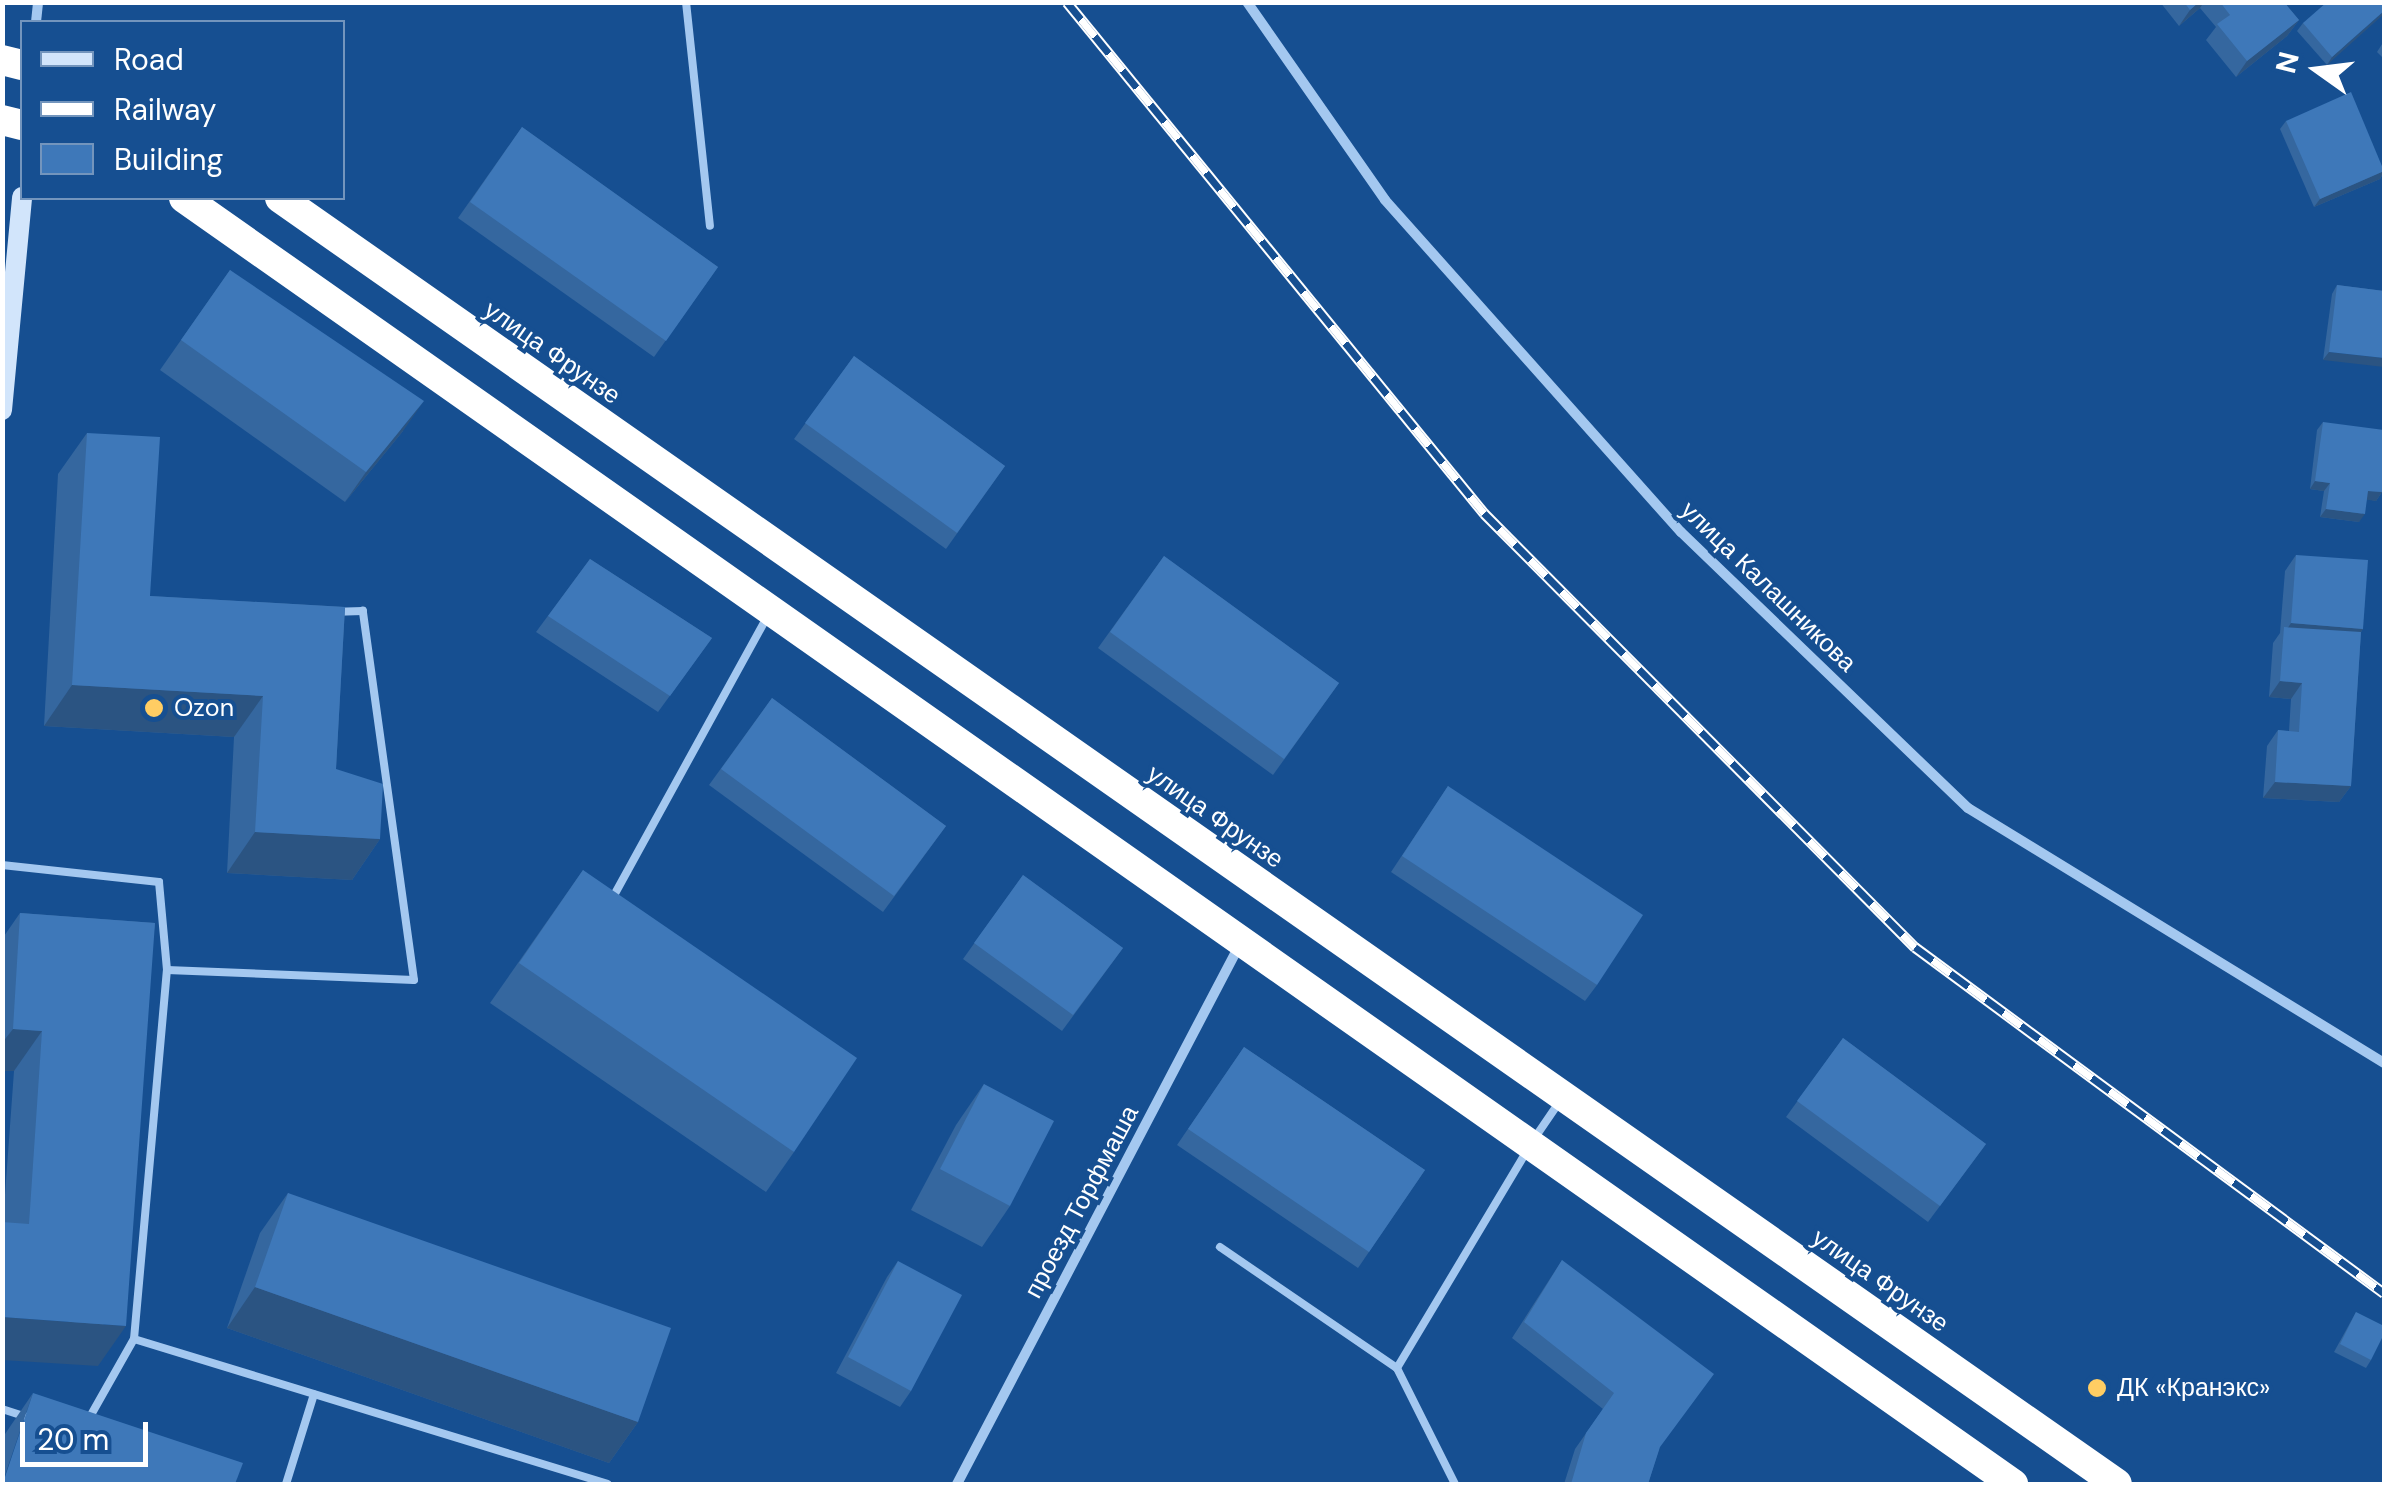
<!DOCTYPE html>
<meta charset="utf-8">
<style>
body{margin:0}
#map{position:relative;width:2387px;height:1487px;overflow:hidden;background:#164f91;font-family:"DM Sans",sans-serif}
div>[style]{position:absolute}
.lane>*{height:8px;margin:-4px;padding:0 4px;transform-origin:4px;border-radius:4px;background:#a4c8f0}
.street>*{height:10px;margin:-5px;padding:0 5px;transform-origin:5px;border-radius:5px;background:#a4c8f0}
.secondary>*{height:20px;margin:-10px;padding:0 10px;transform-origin:10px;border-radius:10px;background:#d2e5fb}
.highway>*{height:30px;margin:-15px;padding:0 15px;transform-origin:15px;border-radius:15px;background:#fff}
.rail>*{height:11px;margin-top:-5.5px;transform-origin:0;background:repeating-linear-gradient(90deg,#164f91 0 22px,#fff 0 44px);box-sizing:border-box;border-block:2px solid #fff}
.wall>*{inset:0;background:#35679f}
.shaded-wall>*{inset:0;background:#2b5482}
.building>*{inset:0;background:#3e78b9}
.dots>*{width:28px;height:28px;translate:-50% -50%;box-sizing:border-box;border:5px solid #164f91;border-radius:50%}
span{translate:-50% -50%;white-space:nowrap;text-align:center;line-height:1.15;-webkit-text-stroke:8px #164f91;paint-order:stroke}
.street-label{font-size:25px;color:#fff}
.poi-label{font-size:25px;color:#fff}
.left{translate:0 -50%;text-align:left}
.frame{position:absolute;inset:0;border:5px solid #fff;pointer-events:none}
.legend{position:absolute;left:20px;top:20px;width:325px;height:180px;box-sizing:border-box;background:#164f91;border:2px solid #7395bd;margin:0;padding:12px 18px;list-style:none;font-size:30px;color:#fff}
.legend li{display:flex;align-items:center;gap:20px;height:50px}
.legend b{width:50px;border:2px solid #7395bd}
.north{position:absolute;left:2267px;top:20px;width:100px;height:100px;-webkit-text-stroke:8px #164f91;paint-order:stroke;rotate:284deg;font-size:28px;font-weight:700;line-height:40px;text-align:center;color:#fff}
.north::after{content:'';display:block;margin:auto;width:35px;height:45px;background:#fff;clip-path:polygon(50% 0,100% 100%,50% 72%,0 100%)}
.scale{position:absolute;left:20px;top:1422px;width:128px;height:45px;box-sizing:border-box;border:5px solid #fff;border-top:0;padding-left:12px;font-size:30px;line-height:35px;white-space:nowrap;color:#fff;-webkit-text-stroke:8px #164f91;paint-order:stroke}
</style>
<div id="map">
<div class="lane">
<div style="left:686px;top:2px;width:225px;rotate:83.9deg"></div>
<div style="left:2px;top:865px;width:158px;rotate:6.2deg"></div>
<div style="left:159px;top:882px;width:88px;rotate:84.8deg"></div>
<div style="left:167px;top:970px;width:247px;rotate:2.3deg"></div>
<div style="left:414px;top:980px;width:373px;rotate:-97.9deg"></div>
<div style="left:363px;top:611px;width:25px;rotate:178deg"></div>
<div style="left:612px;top:899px;width:322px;rotate:-61.2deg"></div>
<div style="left:1534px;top:1139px;width:46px;rotate:-55.6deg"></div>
<div style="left:1220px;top:1247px;width:214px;rotate:34.4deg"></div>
<div style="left:134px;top:1339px;width:495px;rotate:17deg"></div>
<div style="left:2px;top:1409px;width:26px;rotate:18deg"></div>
<div style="left:87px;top:1422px;width:95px;rotate:-60.5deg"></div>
<div style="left:134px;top:1339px;width:370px;rotate:-84.9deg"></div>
<div style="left:286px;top:1484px;width:94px;rotate:-72.7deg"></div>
<div style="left:1455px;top:1484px;width:130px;rotate:-116.6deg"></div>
<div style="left:1397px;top:1368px;width:253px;rotate:-59.1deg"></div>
</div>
<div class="street">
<div style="left:1247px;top:2px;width:241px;rotate:55.1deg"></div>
<div style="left:1385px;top:200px;width:445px;rotate:48.3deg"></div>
<div style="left:1681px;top:532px;width:398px;rotate:43.9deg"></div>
<div style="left:1968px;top:808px;width:488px;rotate:31.5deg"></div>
<div style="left:36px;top:22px;width:20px;rotate:-84deg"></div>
<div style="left:957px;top:1484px;width:610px;rotate:-62.34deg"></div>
</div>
<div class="secondary">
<div style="left:2px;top:410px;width:214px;rotate:-84.6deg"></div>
</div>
<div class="highway">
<div style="left:2px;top:60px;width:21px;rotate:14deg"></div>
<div style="left:2px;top:120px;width:21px;rotate:14deg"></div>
<div style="left:184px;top:198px;width:2236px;rotate:35.11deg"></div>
<div style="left:280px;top:198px;width:2242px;rotate:34.99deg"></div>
</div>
<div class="rail">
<div style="left:1067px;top:2px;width:660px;rotate:50.78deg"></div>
<div style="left:1484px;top:513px;width:612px;rotate:45.2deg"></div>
<div style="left:1915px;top:947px;width:583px;rotate:36.42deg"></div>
</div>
<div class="wall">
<div style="clip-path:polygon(2160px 2px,2284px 2px,2299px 20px,2287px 36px,2236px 77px,2206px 40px,2216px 27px,2200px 8px,2179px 26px)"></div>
<div style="clip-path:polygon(2384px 2px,2327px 65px,2297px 31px,2303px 23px)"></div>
<div style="clip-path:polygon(2384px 41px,2384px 59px,2377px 52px)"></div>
<div style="clip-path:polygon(2286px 121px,2384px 168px,2384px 172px,2380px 179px,2314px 207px,2280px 129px)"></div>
<div style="clip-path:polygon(522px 127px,718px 267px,654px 357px,458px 218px)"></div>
<div style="clip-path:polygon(230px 270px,403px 431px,345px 502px,160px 370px)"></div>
<div style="clip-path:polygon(2337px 285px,2384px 291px,2323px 360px,2332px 294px)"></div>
<div style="clip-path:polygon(854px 356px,1005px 466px,946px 549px,794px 439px)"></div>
<div style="clip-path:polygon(2323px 422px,2382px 492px,2376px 501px,2367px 499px,2359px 522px,2320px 517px,2324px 491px,2310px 489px,2317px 430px)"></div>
<div style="clip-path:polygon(87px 433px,150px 596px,345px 607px,336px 769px,380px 839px,352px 880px,227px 873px,234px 737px,44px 726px,58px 474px)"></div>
<div style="clip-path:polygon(2296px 555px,2363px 629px,2361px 632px,2351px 786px,2339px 802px,2263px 798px,2267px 746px,2278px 730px,2289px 731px,2291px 699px,2269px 697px,2273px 643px,2280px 633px,2285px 571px)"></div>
<div style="clip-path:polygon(1164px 556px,1339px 683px,1273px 775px,1098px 648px)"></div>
<div style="clip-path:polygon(590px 559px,712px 638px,658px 712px,536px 632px)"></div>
<div style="clip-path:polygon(772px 698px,946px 826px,883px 912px,709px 785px)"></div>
<div style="clip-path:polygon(1448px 786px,1597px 985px,1585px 1001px,1391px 872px)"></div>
<div style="clip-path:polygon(583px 870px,794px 1152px,766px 1192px,490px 1003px)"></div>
<div style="clip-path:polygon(1023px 875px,1123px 948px,1062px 1031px,963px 959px)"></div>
<div style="clip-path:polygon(20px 913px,155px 923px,98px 1366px,3px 1222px,14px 1071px,2px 1071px,2px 939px)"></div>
<div style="clip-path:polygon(1843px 1038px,1986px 1144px,1928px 1222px,1786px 1117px)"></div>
<div style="clip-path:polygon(1244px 1047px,1425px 1170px,1358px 1268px,1177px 1145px)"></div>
<div style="clip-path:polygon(984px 1084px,1010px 1206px,982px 1247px,911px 1210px,956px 1125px)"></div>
<div style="clip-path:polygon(288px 1193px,638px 1422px,609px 1463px,227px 1328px,260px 1233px)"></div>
<div style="clip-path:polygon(1562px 1260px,1659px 1449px,1648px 1484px,1564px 1484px,1575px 1449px,1603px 1409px,1512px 1338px)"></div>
<div style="clip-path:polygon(898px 1261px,911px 1391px,900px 1407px,836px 1373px,887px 1277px)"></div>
<div style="clip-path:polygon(2356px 1312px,2371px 1360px,2366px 1368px,2334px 1352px)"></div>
<div style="clip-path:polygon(33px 1393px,2px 1484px,2px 1440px,5px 1434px)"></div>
</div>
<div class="shaded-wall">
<div style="clip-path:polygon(2199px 2px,2204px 2px,2200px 8px,2179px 26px,2190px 10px)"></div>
<div style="clip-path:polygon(2384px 11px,2384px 14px,2327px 65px,2332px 57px)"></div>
<div style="clip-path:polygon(2299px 20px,2287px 36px,2236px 77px,2247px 61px)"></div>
<div style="clip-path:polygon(2384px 171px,2380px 179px,2314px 207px,2320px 199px)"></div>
<div style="clip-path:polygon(2329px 352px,2384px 358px,2384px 367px,2323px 360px)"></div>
<div style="clip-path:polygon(424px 401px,403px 431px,345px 502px,366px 472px)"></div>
<div style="clip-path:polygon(2315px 481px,2330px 483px,2324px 491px,2310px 489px)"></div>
<div style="clip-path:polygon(2368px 491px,2382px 492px,2376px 501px,2362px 499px)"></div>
<div style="clip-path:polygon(2326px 509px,2365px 514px,2359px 522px,2320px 517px)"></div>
<div style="clip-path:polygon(2291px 623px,2363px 629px,2352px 645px,2284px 634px)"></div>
<div style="clip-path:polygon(2280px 681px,2302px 683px,2291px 699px,2269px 697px)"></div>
<div style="clip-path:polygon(72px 685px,263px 696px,234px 737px,44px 726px)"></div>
<div style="clip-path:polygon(2275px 782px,2351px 786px,2339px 802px,2263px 798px)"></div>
<div style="clip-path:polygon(255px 832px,380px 839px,352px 880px,227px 873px)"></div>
<div style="clip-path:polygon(13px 1029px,42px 1031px,14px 1071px,2px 1071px,2px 1043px)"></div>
<div style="clip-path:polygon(255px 1287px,638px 1422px,609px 1463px,227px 1328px)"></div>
<div style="clip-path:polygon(2px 1317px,126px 1326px,98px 1366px,2px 1360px)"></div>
</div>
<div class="building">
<div style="clip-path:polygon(2184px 2px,2199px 2px,2190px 10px)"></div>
<div style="clip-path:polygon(2220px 2px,2284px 2px,2299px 20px,2247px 61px,2217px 24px,2230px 15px)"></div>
<div style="clip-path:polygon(2327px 2px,2384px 2px,2384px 11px,2332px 57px,2303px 23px)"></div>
<div style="clip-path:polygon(2351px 92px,2384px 171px,2320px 199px,2286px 121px)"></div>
<div style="clip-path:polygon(522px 127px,718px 267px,666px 341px,470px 202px)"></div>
<div style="clip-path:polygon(230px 270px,424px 401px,366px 472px,181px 340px)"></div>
<div style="clip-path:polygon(2337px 285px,2384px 291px,2384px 358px,2329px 352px)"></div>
<div style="clip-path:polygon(854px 356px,1005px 466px,957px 533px,805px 423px)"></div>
<div style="clip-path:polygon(2323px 422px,2384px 430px,2384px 472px,2382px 492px,2368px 491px,2365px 514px,2326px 509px,2330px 483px,2315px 481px)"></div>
<div style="clip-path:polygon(87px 433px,160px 437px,150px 596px,345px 607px,336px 769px,383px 784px,380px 839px,255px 832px,263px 696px,72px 685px)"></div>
<div style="clip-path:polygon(2296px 555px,2368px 560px,2363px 629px,2291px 623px)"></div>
<div style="clip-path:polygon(1164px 556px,1339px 683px,1284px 759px,1110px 632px)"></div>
<div style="clip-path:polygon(590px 559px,712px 638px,670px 696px,548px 616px)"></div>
<div style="clip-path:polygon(2284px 627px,2361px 632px,2351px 786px,2275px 782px,2278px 730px,2299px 732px,2302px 683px,2280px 681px)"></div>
<div style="clip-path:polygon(772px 698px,946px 826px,894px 896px,721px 769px)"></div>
<div style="clip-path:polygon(1448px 786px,1643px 915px,1597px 985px,1402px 856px)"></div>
<div style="clip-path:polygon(583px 870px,857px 1058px,794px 1152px,519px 963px)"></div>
<div style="clip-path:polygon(1023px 875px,1123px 948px,1073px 1015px,974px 943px)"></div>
<div style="clip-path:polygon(20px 913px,155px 923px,126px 1326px,2px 1317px,2px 1222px,29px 1224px,42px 1031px,13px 1029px)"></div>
<div style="clip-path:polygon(1843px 1038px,1986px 1144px,1940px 1206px,1797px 1101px)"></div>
<div style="clip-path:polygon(1244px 1047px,1425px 1170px,1369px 1252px,1188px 1129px)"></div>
<div style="clip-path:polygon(984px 1084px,1054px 1121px,1010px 1206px,940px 1169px)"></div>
<div style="clip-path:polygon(288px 1193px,671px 1328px,638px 1422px,255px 1287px)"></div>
<div style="clip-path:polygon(1562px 1260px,1714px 1374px,1660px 1447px,1648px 1484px,1571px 1484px,1586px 1433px,1614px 1393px,1524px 1322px)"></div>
<div style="clip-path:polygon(898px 1261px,962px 1295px,911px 1391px,848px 1357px)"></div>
<div style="clip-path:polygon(2356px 1312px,2384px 1326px,2384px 1334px,2371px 1360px,2340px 1344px)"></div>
<div style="clip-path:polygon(33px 1393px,243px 1463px,235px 1484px,3px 1483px)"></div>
</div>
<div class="dots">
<div style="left:154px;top:708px;background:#ffcd63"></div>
<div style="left:2097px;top:1388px;background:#ffcd63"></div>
</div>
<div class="street-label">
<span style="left:552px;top:353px;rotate:35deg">улица Фрунзе</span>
<span style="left:1768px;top:587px;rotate:44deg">улица Калашникова</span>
<span style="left:1215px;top:817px;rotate:35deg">улица Фрунзе</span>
<span style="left:1082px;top:1202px;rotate:-62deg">проезд Торфмаша</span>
<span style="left:1880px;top:1281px;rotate:35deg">улица Фрунзе</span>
</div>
<div class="poi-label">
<span class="left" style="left:174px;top:708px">Ozon</span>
<span class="left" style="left:2117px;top:1388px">ДК «Кранэкс»</span>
</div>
<div class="frame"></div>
<ul class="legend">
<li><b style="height:12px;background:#d2e5fb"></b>Road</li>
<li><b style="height:12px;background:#fff"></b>Railway</li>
<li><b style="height:28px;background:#3e78b9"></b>Building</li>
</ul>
<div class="north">N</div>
<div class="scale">20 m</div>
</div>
